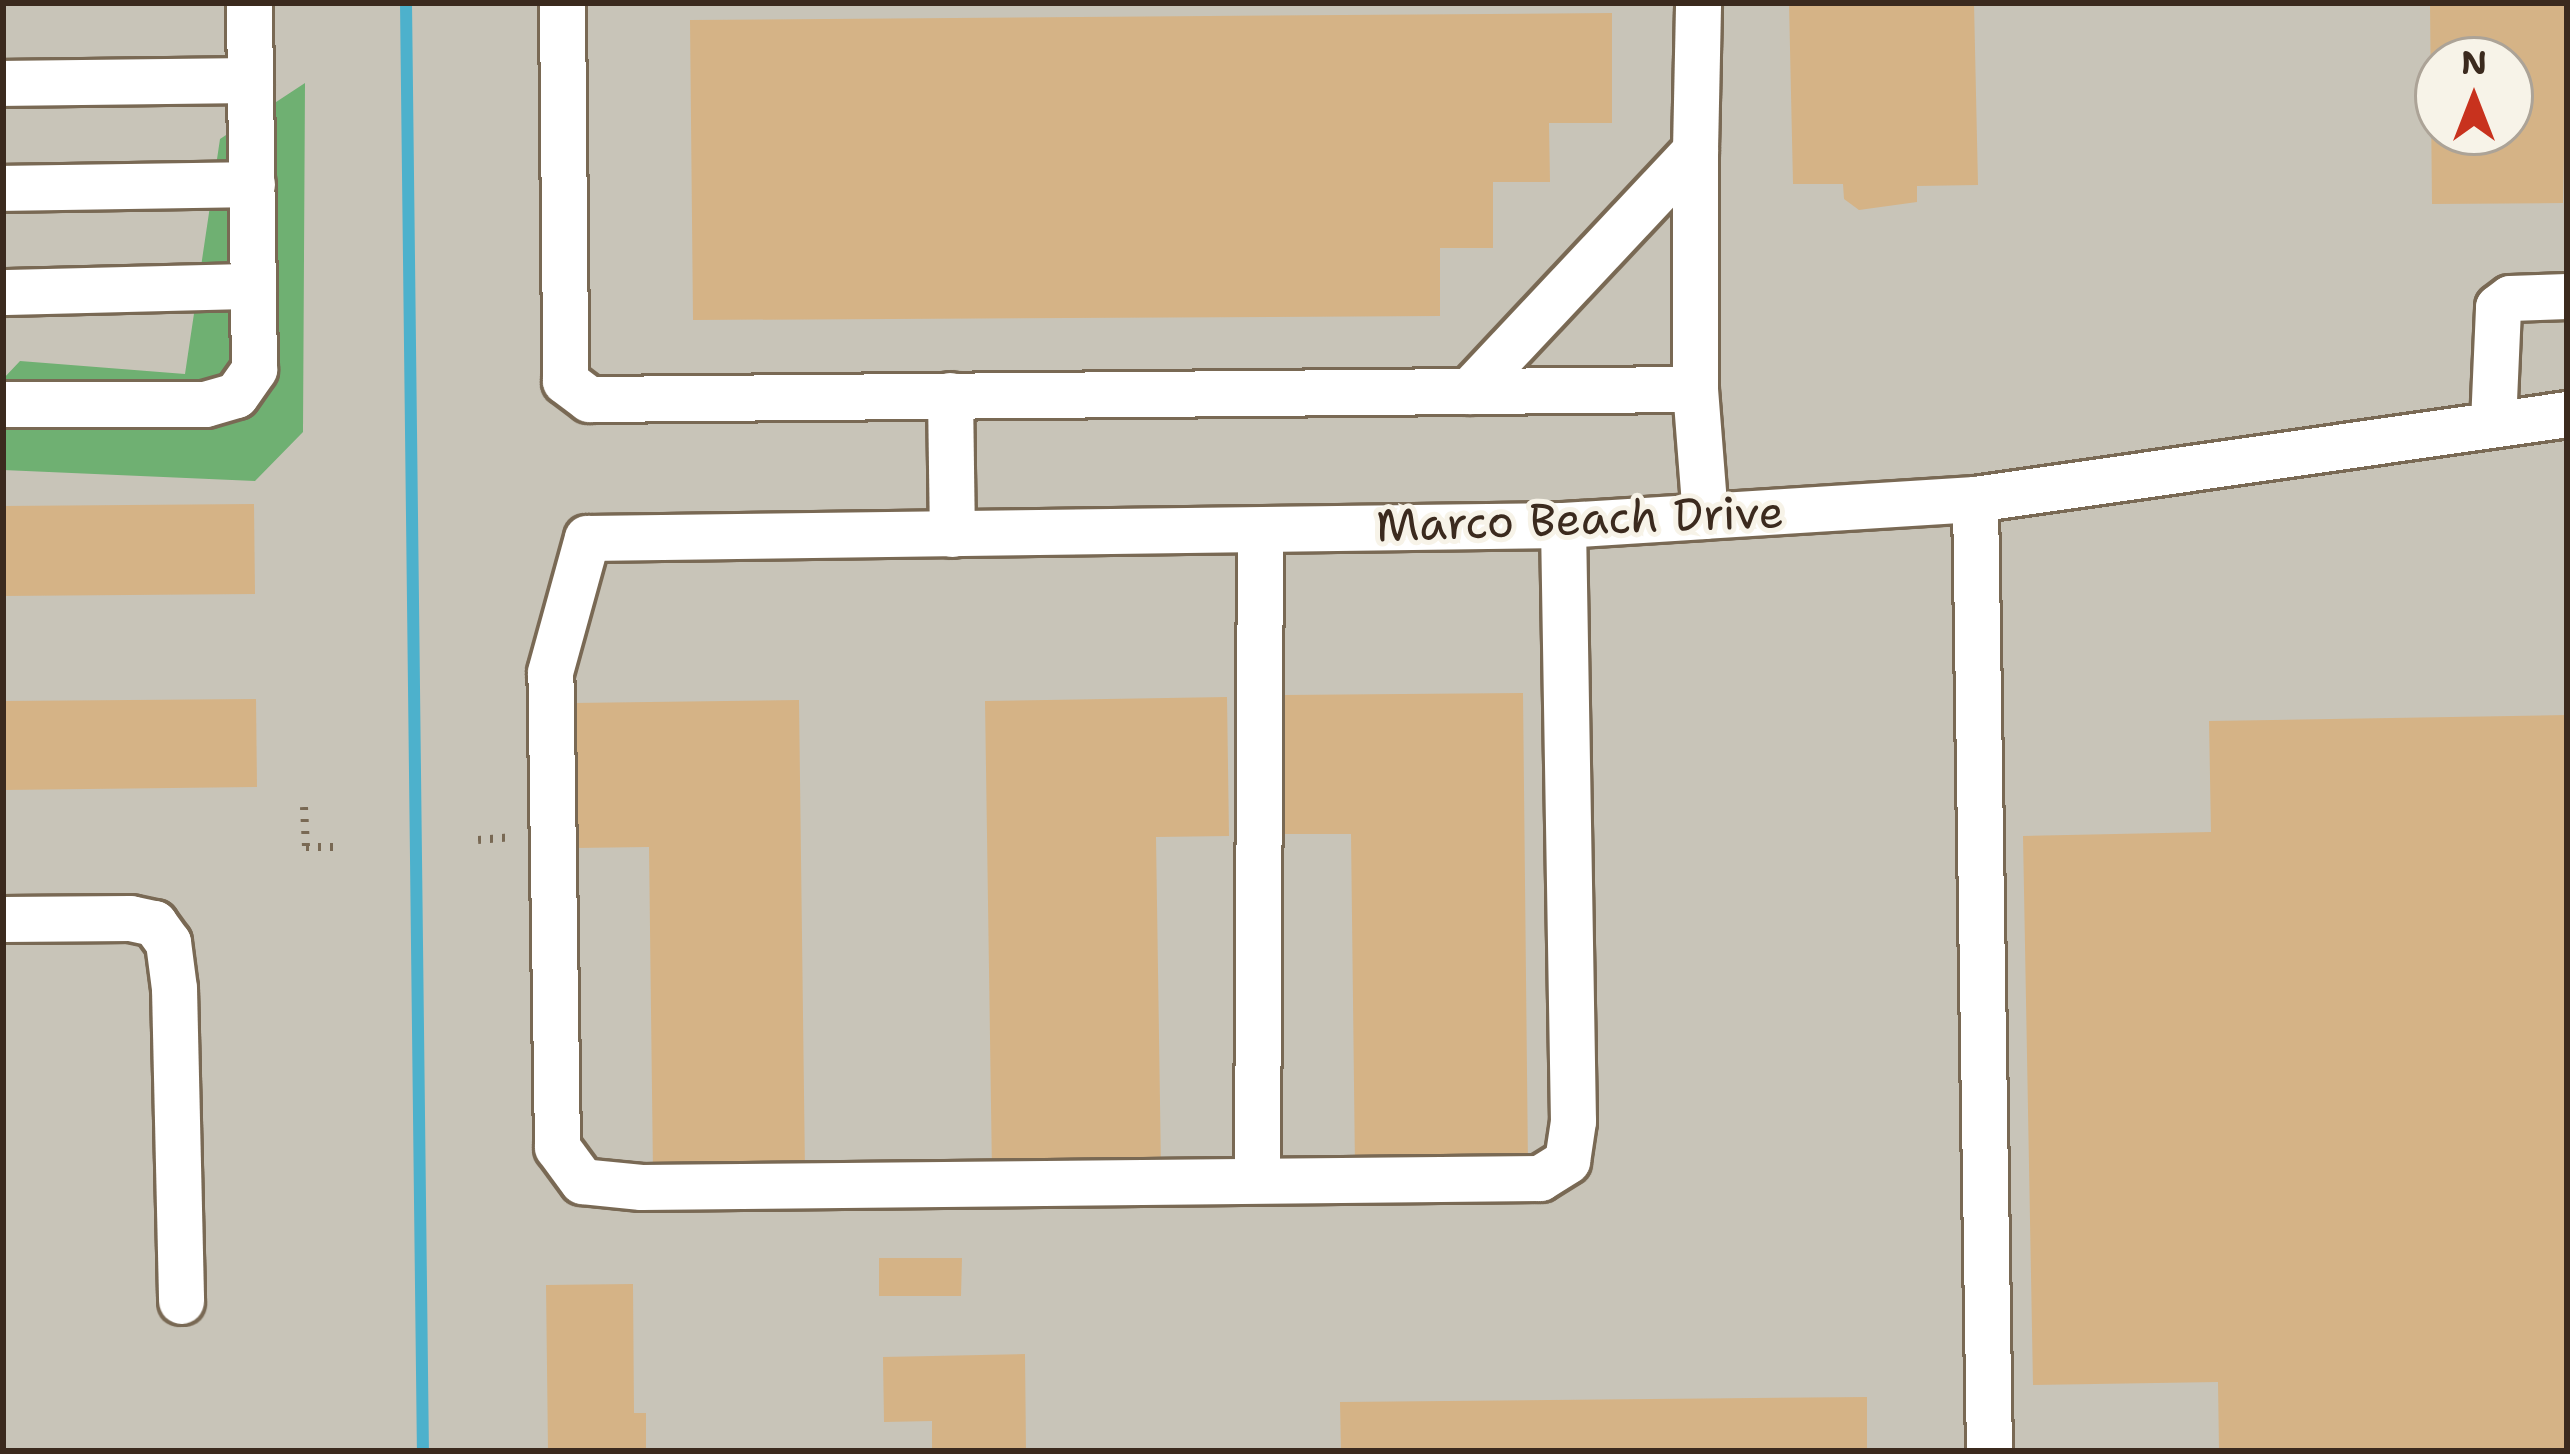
<!DOCTYPE html>
<style>
body{margin:0}
#map{position:relative;width:2570px;height:1454px;overflow:hidden;background:#ebddb9;font-family:"Shantell Sans",sans-serif}
div>[style]{position:absolute}
.industrial>*{inset:0;background:#c8c4b8}
.forest>*{inset:0;background:#6fb072}
.stream>*{height:12px;margin:-6px;padding:0 6px;transform-origin:6px;border-radius:6px;background:#4db1cc}
.building>*{inset:0;background:#d5b386}
.path>*{height:8px;margin-top:-4px;transform-origin:0;background:repeating-linear-gradient(90deg,#796954 0 3px,transparent 0 12px)}
.roads{filter:drop-shadow(3px 0 #796954) drop-shadow(-3px 0 #796954) drop-shadow(0 3px #796954) drop-shadow(0 -3px #796954)}
.minor>*{height:45px;margin:-22.5px;padding:0 22.5px;transform-origin:22.5px;border-radius:22.5px;background:#fff}
span{translate:-50% -50%;white-space:nowrap;text-align:center;line-height:1.15;-webkit-text-stroke:10px #f7f3e8;paint-order:stroke}
.street-label{font-size:45px;color:#3b2a1e}
.frame{position:absolute;inset:0;border:6px solid #3b2a1e;pointer-events:none}
.north{position:absolute;left:2414px;top:36px;width:120px;height:120px;box-sizing:border-box;background:#f7f3e8;border:3px solid #aca397;border-radius:50%;rotate:0deg;font-size:33px;font-weight:700;line-height:48px;text-align:center;color:#3b2a1e}
.north::after{content:'';display:block;margin:auto;width:42px;height:54px;background:#c8321e;clip-path:polygon(50% 0,100% 100%,50% 72%,0 100%)}
</style>
<div id="map">
<div class="industrial">
<div style="clip-path:polygon(evenodd,3px 3px,2567px 3px,2567px 1451px,3px 1451px,3px 3px,2438px 60px,2510px 60px,2510px 132px,2438px 132px,2438px 60px)"></div>
</div>
<div class="forest">
<div style="clip-path:polygon(305px 83px,303px 432px,255px 481px,3px 470px,3px 379px,20px 361px,185px 374px,220px 139px)"></div>
</div>
<div class="stream">
<div style="left:406px;top:3px;width:1448px;rotate:89.33deg"></div>
</div>
<div class="building">
<div style="clip-path:polygon(1789px 3px,1974px 3px,1978px 185px,1917px 186px,1917px 202px,1859px 210px,1844px 199px,1843px 184px,1793px 184px)"></div>
<div style="clip-path:polygon(evenodd,2430px 3px,2567px 3px,2563px 203px,2432px 204px,2430px 3px,2438px 60px,2510px 60px,2510px 132px,2438px 132px,2438px 60px)"></div>
<div style="clip-path:polygon(1612px 13px,1612px 123px,1549px 123px,1550px 182px,1493px 182px,1493px 248px,1440px 248px,1440px 316px,693px 320px,690px 20px)"></div>
<div style="clip-path:polygon(254px 504px,255px 594px,3px 596px,3px 506px)"></div>
<div style="clip-path:polygon(1523px 693px,1528px 1166px,1355px 1168px,1351px 834px,1285px 834px,1283px 695px)"></div>
<div style="clip-path:polygon(1227px 697px,1229px 836px,1156px 837px,1161px 1169px,992px 1172px,985px 701px)"></div>
<div style="clip-path:polygon(256px 699px,257px 787px,3px 790px,3px 701px)"></div>
<div style="clip-path:polygon(799px 700px,805px 1172px,653px 1173px,649px 847px,575px 848px,573px 703px)"></div>
<div style="clip-path:polygon(2567px 715px,2567px 1451px,2219px 1451px,2218px 1382px,2033px 1385px,2023px 836px,2211px 832px,2209px 721px)"></div>
<div style="clip-path:polygon(879px 1258px,962px 1258px,961px 1296px,879px 1296px)"></div>
<div style="clip-path:polygon(633px 1284px,634px 1413px,646px 1413px,646px 1451px,548px 1451px,546px 1285px)"></div>
<div style="clip-path:polygon(1025px 1354px,1026px 1451px,932px 1451px,932px 1421px,884px 1422px,883px 1357px)"></div>
<div style="clip-path:polygon(1867px 1397px,1867px 1451px,1341px 1451px,1340px 1402px)"></div>
</div>
<div class="path">
<div style="left:304px;top:807px;width:40px;rotate:87.1deg"></div>
<div style="left:306px;top:847px;width:30px"></div>
<div style="left:478px;top:840px;width:34px;rotate:-5deg"></div>
</div>
<div class="roads">
<div class="minor">
<div style="left:562px;top:3px;width:378px;rotate:89.5deg"></div>
<div style="left:565px;top:381px;width:30px;rotate:37deg"></div>
<div style="left:589px;top:399px;width:1106px;rotate:-0.52deg"></div>
<div style="left:3px;top:83px;width:247px;rotate:-0.7deg"></div>
<div style="left:1695px;top:150px;width:239px;rotate:90deg"></div>
<div style="left:1695px;top:389px;width:127px;rotate:85.5deg"></div>
<div style="left:3px;top:188px;width:249px;rotate:-0.9deg"></div>
<div style="left:3px;top:292px;width:250px;rotate:-1.4deg"></div>
<div style="left:1469px;top:391px;width:330px;rotate:-46.8deg"></div>
<div style="left:1695px;top:150px;width:147px;rotate:-88.8deg"></div>
<div style="left:950px;top:395px;width:139px;rotate:89.2deg"></div>
<div style="left:3px;top:404px;width:202px"></div>
<div style="left:205px;top:404px;width:32px;rotate:-16deg"></div>
<div style="left:236px;top:395px;width:32px;rotate:-55deg"></div>
<div style="left:254px;top:369px;width:366px;rotate:-90.8deg"></div>
<div style="left:2493px;top:423px;width:116px;rotate:-87.5deg"></div>
<div style="left:2498px;top:307px;width:15px;rotate:-37deg"></div>
<div style="left:2510px;top:298px;width:57px;rotate:-2deg"></div>
<div style="left:1975px;top:499px;width:952px;rotate:89.16deg"></div>
<div style="left:1563px;top:525px;width:596px;rotate:89.04deg"></div>
<div style="left:1573px;top:1121px;width:40px;rotate:98.5deg"></div>
<div style="left:1567px;top:1161px;width:32px;rotate:148deg"></div>
<div style="left:1540px;top:1178px;width:899px;rotate:179.43deg"></div>
<div style="left:641px;top:1187px;width:59px;rotate:-174.2deg"></div>
<div style="left:582px;top:1181px;width:42px;rotate:-126.3deg"></div>
<div style="left:557px;top:1147px;width:475px;rotate:-90.8deg"></div>
<div style="left:550px;top:672px;width:139px;rotate:-74.6deg"></div>
<div style="left:587px;top:538px;width:976px;rotate:-0.76deg"></div>
<div style="left:1563px;top:525px;width:142px;rotate:-3.6deg"></div>
<div style="left:1705px;top:516px;width:271px;rotate:-3.6deg"></div>
<div style="left:1975px;top:499px;width:598px;rotate:-8.17deg"></div>
<div style="left:3px;top:919px;width:127px;rotate:-0.5deg"></div>
<div style="left:130px;top:918px;width:25px;rotate:12deg"></div>
<div style="left:154px;top:923px;width:24px;rotate:54deg"></div>
<div style="left:168px;top:942px;width:46px;rotate:82.6deg"></div>
<div style="left:174px;top:988px;width:313px;rotate:88.7deg"></div>
<div style="left:1257px;top:1180px;width:650px;rotate:-89.74deg"></div>
</div>
</div>
<div class="street-label">
<span style="left:1580px;top:519px;rotate:-2deg">Marco Beach Drive</span>
</div>
<div class="frame"></div>
<div class="north">N</div>
</div>
